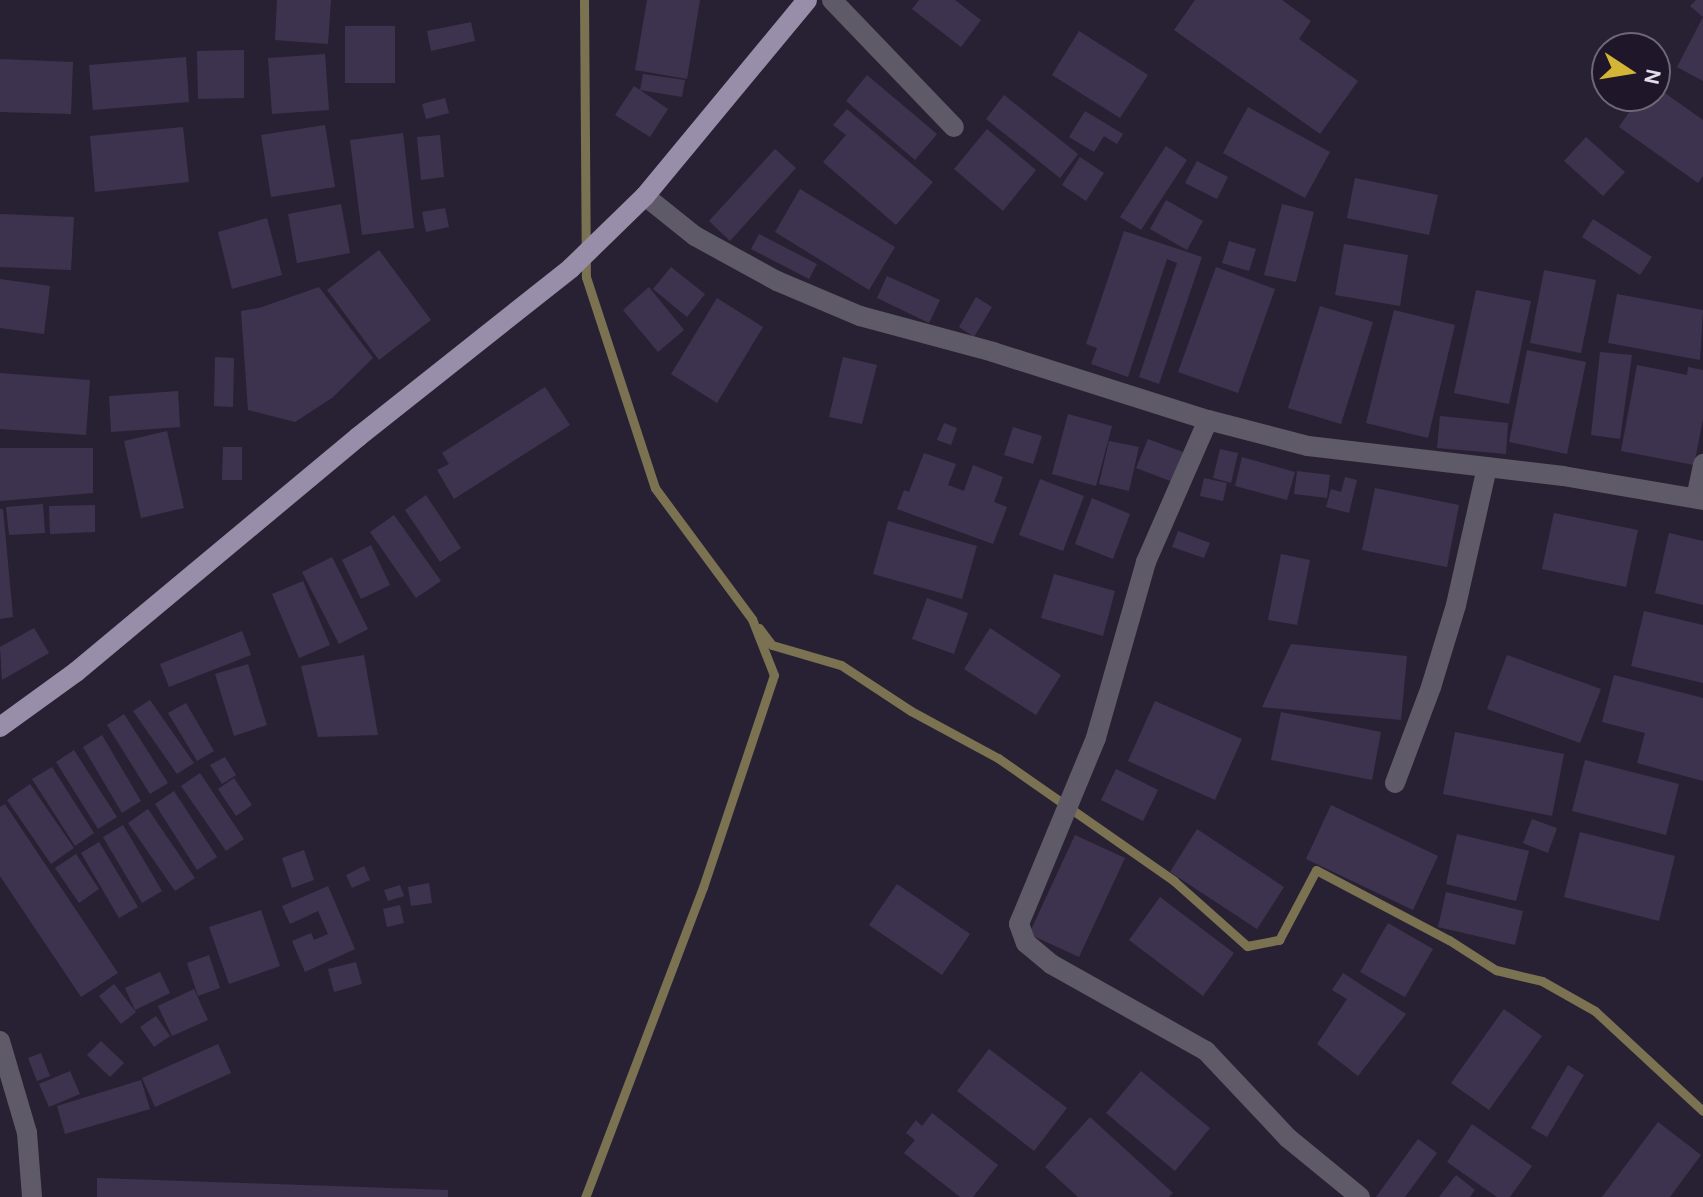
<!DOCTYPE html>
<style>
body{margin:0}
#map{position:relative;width:1703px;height:1197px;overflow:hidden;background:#282133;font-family:Karla,sans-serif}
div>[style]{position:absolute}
.stream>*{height:9px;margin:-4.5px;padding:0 4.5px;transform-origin:4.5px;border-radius:4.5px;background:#7b7251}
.building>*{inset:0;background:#3e334e}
.minor>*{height:20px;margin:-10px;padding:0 10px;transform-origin:10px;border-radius:10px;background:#5f5a67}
.major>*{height:20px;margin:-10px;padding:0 10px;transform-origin:10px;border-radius:10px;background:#998ea9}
span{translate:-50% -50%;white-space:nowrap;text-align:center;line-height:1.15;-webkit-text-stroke:6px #1f1729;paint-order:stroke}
.north{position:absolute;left:1591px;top:32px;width:80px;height:80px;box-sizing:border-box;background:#1f1729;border:2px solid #6d6776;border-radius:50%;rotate:102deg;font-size:22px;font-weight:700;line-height:32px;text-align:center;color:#e2deea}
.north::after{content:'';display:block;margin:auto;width:28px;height:36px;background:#d4b535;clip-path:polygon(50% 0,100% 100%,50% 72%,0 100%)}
</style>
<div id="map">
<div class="stream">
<div style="left:584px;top:0;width:277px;rotate:89.6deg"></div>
<div style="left:586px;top:277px;width:222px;rotate:71.9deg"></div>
<div style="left:655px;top:488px;width:163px;rotate:53.5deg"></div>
<div style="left:752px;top:619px;width:60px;rotate:68.6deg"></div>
<div style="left:774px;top:675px;width:224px;rotate:108.5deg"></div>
<div style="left:703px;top:887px;width:332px;rotate:110.8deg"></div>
<div style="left:759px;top:628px;width:21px;rotate:53deg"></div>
<div style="left:772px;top:645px;width:72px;rotate:16.2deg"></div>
<div style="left:841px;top:665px;width:84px;rotate:33.3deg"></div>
<div style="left:911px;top:711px;width:99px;rotate:28.4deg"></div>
<div style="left:998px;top:758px;width:215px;rotate:34.9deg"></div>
<div style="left:1174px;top:881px;width:98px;rotate:41.7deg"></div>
<div style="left:1247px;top:946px;width:33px;rotate:-11deg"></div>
<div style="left:1279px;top:940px;width:79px;rotate:-62.1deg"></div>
<div style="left:1316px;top:870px;width:150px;rotate:27.8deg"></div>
<div style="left:1449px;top:940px;width:56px;rotate:32.6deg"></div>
<div style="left:1496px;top:970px;width:47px;rotate:13.4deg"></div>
<div style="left:1542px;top:981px;width:61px;rotate:29.5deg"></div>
<div style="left:1595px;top:1011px;width:147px;rotate:42.8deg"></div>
</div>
<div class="building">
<div style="clip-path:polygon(277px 0,331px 0,328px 44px,275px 40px)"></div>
<div style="clip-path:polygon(647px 0,700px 0,687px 79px,635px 70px)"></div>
<div style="clip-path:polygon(919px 0,955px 0,981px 20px,961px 47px,912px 9px)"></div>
<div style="clip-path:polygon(1195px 0,1282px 0,1311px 21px,1299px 39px,1358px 81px,1320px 134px,1174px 30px)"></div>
<div style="clip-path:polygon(1696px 0,1703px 0,1703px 81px,1677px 67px,1703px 17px,1690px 6px)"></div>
<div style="clip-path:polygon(471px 22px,475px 41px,431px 51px,427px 31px)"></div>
<div style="clip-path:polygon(345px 26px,395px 26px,395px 83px,345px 83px)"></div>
<div style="clip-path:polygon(1079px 31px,1148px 75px,1120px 118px,1052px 75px)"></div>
<div style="clip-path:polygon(244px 50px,244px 98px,198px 99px,197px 51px)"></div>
<div style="clip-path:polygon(325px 54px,329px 110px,272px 114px,268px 58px)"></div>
<div style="clip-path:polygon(186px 57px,189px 102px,93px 110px,89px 65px)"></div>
<div style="clip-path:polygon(0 59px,73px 62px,71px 114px,0 112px)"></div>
<div style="clip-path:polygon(643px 74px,685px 80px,682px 97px,640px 90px)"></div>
<div style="clip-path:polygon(867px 75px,937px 134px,915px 160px,846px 101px)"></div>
<div style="clip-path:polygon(634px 86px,668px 109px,650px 137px,615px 115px)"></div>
<div style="clip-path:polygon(1655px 86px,1703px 120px,1703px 176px,1698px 183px,1619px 127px,1640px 96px,1655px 96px)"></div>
<div style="clip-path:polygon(1004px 95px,1078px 154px,1060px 178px,986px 119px)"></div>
<div style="clip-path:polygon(445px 98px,449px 113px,426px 119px,422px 104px)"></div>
<div style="clip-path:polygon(1248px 107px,1330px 152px,1305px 198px,1223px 153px)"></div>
<div style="clip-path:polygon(847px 109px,933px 182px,896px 225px,823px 162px,846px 135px,833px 125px)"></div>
<div style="clip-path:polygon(1085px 111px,1123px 134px,1117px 144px,1104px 136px,1094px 152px,1069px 137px)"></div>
<div style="clip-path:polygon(325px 125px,335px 187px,271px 197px,261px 135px)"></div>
<div style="clip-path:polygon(183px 127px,189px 182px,95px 192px,90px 136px)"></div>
<div style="clip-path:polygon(987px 129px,1036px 170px,1003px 211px,954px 169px)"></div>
<div style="clip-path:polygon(403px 133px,414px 228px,362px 235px,350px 140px)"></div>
<div style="clip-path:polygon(440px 135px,444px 177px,421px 180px,417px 137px)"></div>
<div style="clip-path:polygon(1586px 137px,1625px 172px,1603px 196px,1564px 161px)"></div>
<div style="clip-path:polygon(1166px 146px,1187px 160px,1141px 230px,1120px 217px)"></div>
<div style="clip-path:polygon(775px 149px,796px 168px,730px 241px,709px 221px)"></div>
<div style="clip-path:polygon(1080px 157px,1104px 173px,1086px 201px,1062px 185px)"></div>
<div style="clip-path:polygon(1197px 161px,1228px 177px,1217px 199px,1185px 183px)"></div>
<div style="clip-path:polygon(1355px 178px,1438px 195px,1429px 235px,1347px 218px)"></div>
<div style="clip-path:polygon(800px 189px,895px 247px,869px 290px,775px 232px)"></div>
<div style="clip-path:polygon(1166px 200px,1203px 221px,1187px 250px,1150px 229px)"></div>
<div style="clip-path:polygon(341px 204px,350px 253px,297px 263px,288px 214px)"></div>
<div style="clip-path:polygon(1282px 204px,1314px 212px,1296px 282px,1264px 275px)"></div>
<div style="clip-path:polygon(445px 208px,449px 227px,426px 232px,422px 212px)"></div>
<div style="clip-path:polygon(0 214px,74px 217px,71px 270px,0 267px)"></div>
<div style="clip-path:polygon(267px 218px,282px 275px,232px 289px,218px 232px)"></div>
<div style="clip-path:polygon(1593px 219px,1652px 257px,1640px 275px,1582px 237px)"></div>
<div style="clip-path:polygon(1124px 231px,1202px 257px,1159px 384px,1139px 377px,1177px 263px,1167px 259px,1128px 377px,1091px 364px,1097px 348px,1086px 344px)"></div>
<div style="clip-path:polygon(759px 234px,817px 264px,809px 279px,751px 249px)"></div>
<div style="clip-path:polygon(1229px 241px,1256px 249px,1249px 271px,1222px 263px)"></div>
<div style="clip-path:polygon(1344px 244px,1408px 255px,1400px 306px,1335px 295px)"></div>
<div style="clip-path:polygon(379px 250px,431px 320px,379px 360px,327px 290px)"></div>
<div style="clip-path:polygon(671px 267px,705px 294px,687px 317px,653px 289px)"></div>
<div style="clip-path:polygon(1216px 267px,1275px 289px,1238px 393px,1178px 372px)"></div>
<div style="clip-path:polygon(1544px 270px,1596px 280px,1581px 353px,1530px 343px)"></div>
<div style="clip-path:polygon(887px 276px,940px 300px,929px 323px,877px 298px)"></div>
<div style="clip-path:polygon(0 279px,50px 286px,44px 334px,0 328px)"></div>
<div style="clip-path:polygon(319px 287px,373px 358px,332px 398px,295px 422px,248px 410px,241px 311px,259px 308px)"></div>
<div style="clip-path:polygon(649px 287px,684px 330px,658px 352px,623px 310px)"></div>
<div style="clip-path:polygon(1476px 290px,1531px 301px,1509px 404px,1454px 393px)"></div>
<div style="clip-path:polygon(1617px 294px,1703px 310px,1700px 360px,1608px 343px)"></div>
<div style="clip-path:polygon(976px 297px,992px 307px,974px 337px,959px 327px)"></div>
<div style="clip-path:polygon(717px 298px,763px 327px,717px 403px,671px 374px)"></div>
<div style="clip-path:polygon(1320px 306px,1373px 322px,1341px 424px,1288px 408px)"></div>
<div style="clip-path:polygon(1394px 310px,1455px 325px,1428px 438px,1366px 423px)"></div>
<div style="clip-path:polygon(1527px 350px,1586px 362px,1567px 454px,1509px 442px)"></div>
<div style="clip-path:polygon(1600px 352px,1632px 355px,1620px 439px,1591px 435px)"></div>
<div style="clip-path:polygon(215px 357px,234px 358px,233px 407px,214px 406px)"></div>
<div style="clip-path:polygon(843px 357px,877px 365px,862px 424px,829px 417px)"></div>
<div style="clip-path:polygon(1637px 365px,1687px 375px,1688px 367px,1703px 370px,1703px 419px,1694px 465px,1621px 451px)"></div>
<div style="clip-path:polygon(0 373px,90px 380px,86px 435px,0 429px)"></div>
<div style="clip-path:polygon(545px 387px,570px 425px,454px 499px,437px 470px,449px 464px,442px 453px)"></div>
<div style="clip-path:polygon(178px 391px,180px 427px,111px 432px,109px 396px)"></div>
<div style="clip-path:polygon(1068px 414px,1112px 426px,1096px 486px,1052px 474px)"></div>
<div style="clip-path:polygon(1440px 416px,1508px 423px,1506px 454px,1437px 448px)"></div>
<div style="clip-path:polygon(944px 423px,957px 428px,951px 445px,937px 440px)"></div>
<div style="clip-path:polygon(1013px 427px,1042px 436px,1033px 464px,1004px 455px)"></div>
<div style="clip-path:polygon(167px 431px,184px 508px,141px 518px,124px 441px)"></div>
<div style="clip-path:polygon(1148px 439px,1183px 452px,1173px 482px,1136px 468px)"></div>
<div style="clip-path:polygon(1109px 441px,1139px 447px,1129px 491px,1099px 484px)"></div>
<div style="clip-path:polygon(223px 447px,242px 447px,242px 480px,222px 480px)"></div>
<div style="clip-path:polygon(0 448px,93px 448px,93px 493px,0 501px)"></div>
<div style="clip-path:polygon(1220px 449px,1238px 453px,1231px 483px,1213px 478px)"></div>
<div style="clip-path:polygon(924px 453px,956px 464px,948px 485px,964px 491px,973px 465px,1003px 477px,994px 502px,1007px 507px,993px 544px,897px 509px,904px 490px,909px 492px)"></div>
<div style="clip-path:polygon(1242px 457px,1295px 472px,1287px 500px,1235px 486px)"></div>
<div style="clip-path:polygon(1297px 471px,1330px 475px,1327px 498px,1294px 494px)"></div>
<div style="clip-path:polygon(1345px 477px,1357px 480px,1349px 513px,1326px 507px,1331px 489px,1341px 492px)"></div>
<div style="clip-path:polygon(1204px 478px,1227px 483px,1223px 501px,1200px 496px)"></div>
<div style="clip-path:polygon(1040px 479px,1084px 496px,1063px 551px,1019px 535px)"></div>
<div style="clip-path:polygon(1375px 488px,1459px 505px,1447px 567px,1362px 550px)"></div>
<div style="clip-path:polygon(426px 495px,461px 548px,440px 562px,405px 510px)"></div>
<div style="clip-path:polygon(1092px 498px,1130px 514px,1113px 559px,1075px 544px)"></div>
<div style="clip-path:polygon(43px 504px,45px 533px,9px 535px,6px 507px)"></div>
<div style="clip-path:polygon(95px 505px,95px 532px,50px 534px,49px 506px)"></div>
<div style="clip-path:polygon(0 509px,3px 509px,13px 617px,0 619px)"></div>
<div style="clip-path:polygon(1554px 513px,1638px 530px,1626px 587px,1542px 569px)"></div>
<div style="clip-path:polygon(394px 515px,441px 581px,416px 598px,370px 532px)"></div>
<div style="clip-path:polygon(888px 521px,977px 546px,962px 599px,873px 574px)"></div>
<div style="clip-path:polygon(1178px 531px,1210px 543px,1204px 558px,1172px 547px)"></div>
<div style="clip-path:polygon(1669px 533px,1703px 541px,1703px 605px,1655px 593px)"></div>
<div style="clip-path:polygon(371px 545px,390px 585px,361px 599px,342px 560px)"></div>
<div style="clip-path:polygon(1281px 554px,1310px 560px,1297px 625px,1268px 620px)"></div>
<div style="clip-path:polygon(332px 557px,368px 629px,339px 644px,302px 572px)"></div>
<div style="clip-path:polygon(1054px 574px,1115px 591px,1103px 636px,1041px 618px)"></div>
<div style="clip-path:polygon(303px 581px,330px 645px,299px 658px,272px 594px)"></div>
<div style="clip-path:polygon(927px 598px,968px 613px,954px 654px,912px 639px)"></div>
<div style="clip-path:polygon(1644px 611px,1703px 625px,1703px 683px,1631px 666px)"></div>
<div style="clip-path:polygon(34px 628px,49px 653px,2px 680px,0 647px)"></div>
<div style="clip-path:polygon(990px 628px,1061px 675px,1036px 715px,964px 669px)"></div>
<div style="clip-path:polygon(242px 631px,251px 655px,169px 687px,160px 664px)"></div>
<div style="clip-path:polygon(1291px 644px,1407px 656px,1401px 720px,1262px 707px)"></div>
<div style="clip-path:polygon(364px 655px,378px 735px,318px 737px,301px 666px)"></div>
<div style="clip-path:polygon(1507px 655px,1601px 689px,1580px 743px,1487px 709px)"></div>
<div style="clip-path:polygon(248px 664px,267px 725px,234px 736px,215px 674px)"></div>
<div style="clip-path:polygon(1614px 675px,1703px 698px,1703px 781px,1637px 763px,1645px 733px,1602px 722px)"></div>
<div style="clip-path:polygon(150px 700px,194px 763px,177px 774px,133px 711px)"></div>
<div style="clip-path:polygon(1155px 701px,1242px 739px,1215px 800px,1128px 761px)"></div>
<div style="clip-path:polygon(186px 703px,214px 751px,197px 761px,168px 713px)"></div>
<div style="clip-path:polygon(1281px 712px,1381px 732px,1372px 780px,1271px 760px)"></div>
<div style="clip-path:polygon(124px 714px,168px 783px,150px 794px,107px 725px)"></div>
<div style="clip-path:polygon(1455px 732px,1564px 754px,1552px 816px,1443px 794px)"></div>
<div style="clip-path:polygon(102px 735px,141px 801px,122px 813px,83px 747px)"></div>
<div style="clip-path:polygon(74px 750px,117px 817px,98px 829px,56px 762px)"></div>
<div style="clip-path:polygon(225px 757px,236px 775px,222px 784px,210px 765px)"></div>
<div style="clip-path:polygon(1585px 760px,1679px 784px,1666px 835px,1572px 811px)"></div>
<div style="clip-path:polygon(52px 767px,94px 833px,75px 846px,32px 779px)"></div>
<div style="clip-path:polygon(1116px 769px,1158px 790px,1143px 821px,1101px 800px)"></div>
<div style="clip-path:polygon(200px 773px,244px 839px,226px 851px,181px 786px)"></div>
<div style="clip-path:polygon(234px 778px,252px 805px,236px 816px,218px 789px)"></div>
<div style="clip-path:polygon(30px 784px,74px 848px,51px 864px,7px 800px)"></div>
<div style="clip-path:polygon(174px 791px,217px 857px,197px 870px,155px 804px)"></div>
<div style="clip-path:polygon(5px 804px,118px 973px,81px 997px,0 876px,0 807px)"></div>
<div style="clip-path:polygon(1331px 805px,1438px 856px,1413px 910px,1306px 859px)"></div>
<div style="clip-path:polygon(148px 809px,195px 878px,175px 891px,128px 823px)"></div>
<div style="clip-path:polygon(1532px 819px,1557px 828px,1548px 853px,1523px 843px)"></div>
<div style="clip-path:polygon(123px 825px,162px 891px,142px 903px,103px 837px)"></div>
<div style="clip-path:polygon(1197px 829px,1284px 887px,1257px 929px,1170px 872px)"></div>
<div style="clip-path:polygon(1580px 832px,1675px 856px,1659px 921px,1564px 897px)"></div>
<div style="clip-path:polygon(1457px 834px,1529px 851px,1516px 901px,1446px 884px)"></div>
<div style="clip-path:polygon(1075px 835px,1125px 858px,1079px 957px,1029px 934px)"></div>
<div style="clip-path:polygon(99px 842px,138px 907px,119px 918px,81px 853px)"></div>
<div style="clip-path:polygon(304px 850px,314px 880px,292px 888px,282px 858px)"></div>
<div style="clip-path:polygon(76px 854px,99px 889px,79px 903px,55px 868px)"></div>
<div style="clip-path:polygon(364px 866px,370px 880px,352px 888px,346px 875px)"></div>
<div style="clip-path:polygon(429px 883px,432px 903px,411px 906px,408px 887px)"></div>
<div style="clip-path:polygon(897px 884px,970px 934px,942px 975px,869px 925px)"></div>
<div style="clip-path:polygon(400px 885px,404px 896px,388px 901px,384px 890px)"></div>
<div style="clip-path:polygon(328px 886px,355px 949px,305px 972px,292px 941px,311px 933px,314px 940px,328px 934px,318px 911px,290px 924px,282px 906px)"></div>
<div style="clip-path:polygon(1446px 892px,1523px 911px,1515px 945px,1438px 927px)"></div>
<div style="clip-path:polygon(1160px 897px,1234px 953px,1203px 996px,1129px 940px)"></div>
<div style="clip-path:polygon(400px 905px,404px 923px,387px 927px,383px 909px)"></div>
<div style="clip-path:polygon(261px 910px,280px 966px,229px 984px,209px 927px)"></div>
<div style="clip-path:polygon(1388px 923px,1433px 949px,1405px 997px,1360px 972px)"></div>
<div style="clip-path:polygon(209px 955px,220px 988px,198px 996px,187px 963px)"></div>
<div style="clip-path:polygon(356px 962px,362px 984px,334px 992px,328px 969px)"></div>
<div style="clip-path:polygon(160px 972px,170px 993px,135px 1010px,125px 988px)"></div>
<div style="clip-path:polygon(1343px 973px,1406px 1014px,1358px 1076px,1317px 1044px,1347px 999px,1332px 990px)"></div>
<div style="clip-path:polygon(114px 984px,136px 1012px,121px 1024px,99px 996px)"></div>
<div style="clip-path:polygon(194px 989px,208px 1020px,172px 1036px,158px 1006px)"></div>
<div style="clip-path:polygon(1504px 1009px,1542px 1036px,1489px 1110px,1451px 1083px)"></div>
<div style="clip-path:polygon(156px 1016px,170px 1036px,154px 1047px,140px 1027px)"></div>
<div style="clip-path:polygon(101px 1041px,124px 1063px,110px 1077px,87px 1055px)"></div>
<div style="clip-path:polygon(218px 1044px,231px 1073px,155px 1107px,142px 1078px)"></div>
<div style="clip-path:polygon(989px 1049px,1067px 1108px,1034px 1151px,957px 1091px)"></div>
<div style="clip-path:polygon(41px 1053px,50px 1076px,37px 1081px,28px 1058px)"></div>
<div style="clip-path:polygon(1568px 1065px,1584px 1075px,1547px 1137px,1531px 1128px)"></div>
<div style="clip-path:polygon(70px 1071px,80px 1094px,49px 1107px,39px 1084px)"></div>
<div style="clip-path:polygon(1141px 1071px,1210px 1128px,1175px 1171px,1106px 1113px)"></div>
<div style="clip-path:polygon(141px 1080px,150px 1109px,65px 1134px,57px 1106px)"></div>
<div style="clip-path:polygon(932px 1113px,998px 1165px,973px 1197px,960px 1197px,904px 1153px,915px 1140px,906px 1133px,916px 1120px,922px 1126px)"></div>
<div style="clip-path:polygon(1090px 1117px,1173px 1193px,1169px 1197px,1078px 1197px,1045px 1167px)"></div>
<div style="clip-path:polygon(1658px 1122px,1701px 1155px,1670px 1197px,1602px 1197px)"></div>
<div style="clip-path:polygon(1472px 1124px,1532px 1166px,1510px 1197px,1497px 1197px,1447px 1162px)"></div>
<div style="clip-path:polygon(1418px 1139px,1437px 1153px,1405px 1197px,1376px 1197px)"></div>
<div style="clip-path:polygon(1456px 1175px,1475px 1190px,1470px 1197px,1439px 1197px)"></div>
<div style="clip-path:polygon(97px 1178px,448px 1190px,448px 1197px,97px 1197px)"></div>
</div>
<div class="minor">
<div style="left:832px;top:0;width:176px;rotate:46.2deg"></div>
<div style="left:645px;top:196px;width:64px;rotate:38.7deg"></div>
<div style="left:695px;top:236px;width:94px;rotate:28.8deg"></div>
<div style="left:777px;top:281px;width:90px;rotate:22.9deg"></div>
<div style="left:860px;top:316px;width:138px;rotate:15.1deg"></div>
<div style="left:993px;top:352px;width:225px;rotate:17.6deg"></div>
<div style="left:1208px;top:420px;width:103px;rotate:14.6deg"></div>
<div style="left:1308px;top:446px;width:257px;rotate:6.7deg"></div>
<div style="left:1563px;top:476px;width:142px;rotate:9.7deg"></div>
<div style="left:1208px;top:420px;width:155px;rotate:113.6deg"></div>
<div style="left:1146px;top:562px;width:183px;rotate:105.9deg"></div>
<div style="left:1096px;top:738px;width:201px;rotate:112.5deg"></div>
<div style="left:1019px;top:924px;width:20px;rotate:70deg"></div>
<div style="left:1026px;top:943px;width:33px;rotate:40deg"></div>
<div style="left:1051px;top:964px;width:178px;rotate:29.3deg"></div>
<div style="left:1206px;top:1051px;width:120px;rotate:46.7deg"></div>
<div style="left:1288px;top:1138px;width:93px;rotate:39.3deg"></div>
<div style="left:1696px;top:498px;width:35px;rotate:-78deg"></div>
<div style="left:1395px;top:783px;width:103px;rotate:-69.4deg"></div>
<div style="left:1431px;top:687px;width:86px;rotate:-73deg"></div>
<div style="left:1456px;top:605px;width:141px;rotate:-77.3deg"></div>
<div style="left:0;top:1041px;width:96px;rotate:73.6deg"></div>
<div style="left:27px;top:1133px;width:64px;rotate:85.5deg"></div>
</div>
<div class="major">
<div style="left:0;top:727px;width:94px;rotate:-35.9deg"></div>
<div style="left:76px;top:672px;width:367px;rotate:-39.8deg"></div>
<div style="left:358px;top:437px;width:272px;rotate:-38.4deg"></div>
<div style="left:571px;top:268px;width:103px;rotate:-44.2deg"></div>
<div style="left:645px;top:196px;width:254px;rotate:-50.4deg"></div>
</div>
<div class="north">N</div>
</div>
